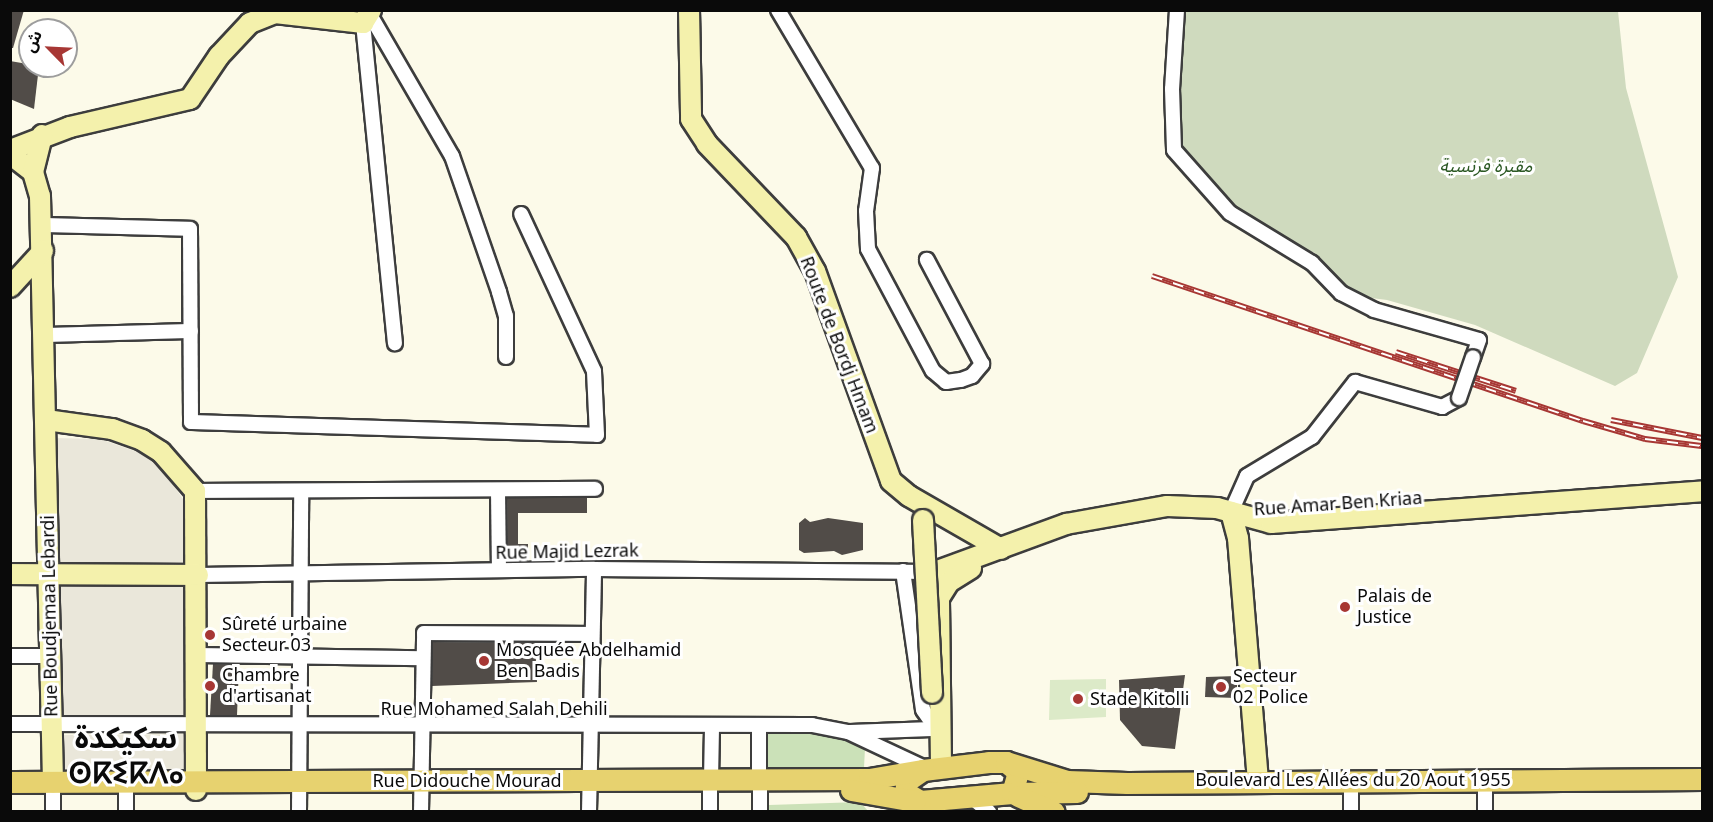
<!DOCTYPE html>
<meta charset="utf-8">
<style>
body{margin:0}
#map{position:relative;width:1713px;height:822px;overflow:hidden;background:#fcfae9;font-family:Georgia,"Noto Sans Arabic","Noto Sans Tifinagh",serif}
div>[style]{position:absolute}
.green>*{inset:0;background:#cbe1b8}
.cemetery>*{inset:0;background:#cfdabe}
.pitch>*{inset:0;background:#dceac8}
.plaza>*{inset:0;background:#eae7da}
.building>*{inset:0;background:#514c48}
.roads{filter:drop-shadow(2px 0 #3d3d3d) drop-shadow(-2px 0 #3d3d3d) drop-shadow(0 2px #3d3d3d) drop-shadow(0 -2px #3d3d3d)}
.street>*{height:14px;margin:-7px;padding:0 7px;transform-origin:7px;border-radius:7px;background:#fff}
.secondary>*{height:20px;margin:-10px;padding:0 10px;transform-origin:10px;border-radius:10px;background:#f4f1ac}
.primary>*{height:21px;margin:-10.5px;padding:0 10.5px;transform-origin:10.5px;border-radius:10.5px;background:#e7d26f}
.rail>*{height:6px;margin-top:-3px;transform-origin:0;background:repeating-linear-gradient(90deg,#fff 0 11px,#a73734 0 22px);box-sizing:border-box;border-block:2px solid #a73734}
.bridges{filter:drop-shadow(2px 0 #3d3d3d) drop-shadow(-2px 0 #3d3d3d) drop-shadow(0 2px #3d3d3d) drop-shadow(0 -2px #3d3d3d)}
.street-bridge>*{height:14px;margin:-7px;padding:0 7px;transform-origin:7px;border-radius:7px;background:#fff}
.secondary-bridge>*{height:20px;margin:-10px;padding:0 10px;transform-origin:10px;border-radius:10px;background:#f4f1ac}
.dots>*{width:16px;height:16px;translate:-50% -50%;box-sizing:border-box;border:3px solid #fff;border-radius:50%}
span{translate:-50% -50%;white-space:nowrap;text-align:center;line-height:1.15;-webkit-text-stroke:6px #fff;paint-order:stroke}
.park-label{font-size:18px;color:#2b5823;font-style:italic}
.street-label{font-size:18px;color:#0a0a0a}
.poi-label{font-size:18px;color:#0a0a0a}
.left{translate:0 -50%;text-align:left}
.town-label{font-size:30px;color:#0a0a0a;font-weight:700}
.frame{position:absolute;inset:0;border:12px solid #0a0a0a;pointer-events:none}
.north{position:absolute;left:18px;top:18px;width:60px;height:60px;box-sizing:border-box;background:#fff;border:2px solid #9d9d9d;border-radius:50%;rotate:294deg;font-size:16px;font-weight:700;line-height:24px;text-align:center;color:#0a0a0a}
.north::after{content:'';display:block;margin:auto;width:21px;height:27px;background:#a73734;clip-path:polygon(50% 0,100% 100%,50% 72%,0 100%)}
</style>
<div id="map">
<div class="green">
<div style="clip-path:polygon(767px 729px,830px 730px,865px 748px,864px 768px,768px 770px)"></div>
<div style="clip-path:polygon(860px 802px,868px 811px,769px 811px,769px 805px)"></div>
</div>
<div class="cemetery">
<div style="clip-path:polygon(1182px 11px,1618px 11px,1626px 88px,1678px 277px,1637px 373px,1615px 386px,1475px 325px,1387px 300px,1356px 296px,1327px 267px,1320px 267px,1314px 252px,1295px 253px,1248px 224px,1177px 150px,1175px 73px)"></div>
</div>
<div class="pitch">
<div style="clip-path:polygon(1106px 679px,1106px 717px,1049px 720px,1050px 680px)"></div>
</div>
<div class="plaza">
<div style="clip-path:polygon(53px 438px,100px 439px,143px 454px,159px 465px,188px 506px,194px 725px,58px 723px)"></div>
<div style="clip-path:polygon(193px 734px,192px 773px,57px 775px,57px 735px)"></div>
</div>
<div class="building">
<div style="clip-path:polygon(10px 10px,24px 10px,13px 48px,10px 48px)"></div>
<div style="clip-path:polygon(10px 61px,39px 66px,34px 109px,10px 99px)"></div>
<div style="clip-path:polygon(507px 498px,587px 498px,587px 513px,518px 513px,518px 544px,528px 544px,528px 561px,508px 561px)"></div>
<div style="clip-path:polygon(805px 518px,810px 522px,828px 518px,863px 523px,863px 550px,842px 555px,834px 551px,804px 553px,799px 550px,799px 523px)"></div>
<div style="clip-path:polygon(433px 642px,535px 643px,537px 682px,432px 686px)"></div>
<div style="clip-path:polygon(213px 664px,239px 665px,237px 715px,210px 715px)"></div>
<div style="clip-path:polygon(1185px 675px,1175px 749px,1142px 746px,1120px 720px,1119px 680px)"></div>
<div style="clip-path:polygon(1237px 676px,1237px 698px,1205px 697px,1206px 677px)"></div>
</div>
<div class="roads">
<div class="street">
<div style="left:778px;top:10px;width:184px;rotate:59.3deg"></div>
<div style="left:872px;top:168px;width:43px;rotate:97.9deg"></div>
<div style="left:866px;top:211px;width:38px;rotate:87deg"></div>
<div style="left:868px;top:249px;width:138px;rotate:62deg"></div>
<div style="left:933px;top:371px;width:17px;rotate:40deg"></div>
<div style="left:946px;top:382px;width:15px;rotate:-8deg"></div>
<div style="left:961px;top:380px;width:12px;rotate:-20deg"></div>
<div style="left:972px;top:376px;width:16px;rotate:-50deg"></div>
<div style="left:982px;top:364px;width:118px;rotate:-117.9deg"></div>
<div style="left:1177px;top:10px;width:79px;rotate:93.6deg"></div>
<div style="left:1172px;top:89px;width:61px;rotate:88.1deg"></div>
<div style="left:1174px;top:150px;width:84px;rotate:48.4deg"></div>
<div style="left:1230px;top:213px;width:96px;rotate:31.4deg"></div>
<div style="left:1312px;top:263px;width:42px;rotate:46deg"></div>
<div style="left:1341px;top:293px;width:37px;rotate:27deg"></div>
<div style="left:1374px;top:310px;width:109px;rotate:15.9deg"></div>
<div style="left:1479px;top:340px;width:18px;rotate:109deg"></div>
<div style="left:369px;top:13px;width:165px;rotate:59.9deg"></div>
<div style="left:452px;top:156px;width:144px;rotate:70.9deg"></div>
<div style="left:499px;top:292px;width:25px;rotate:74deg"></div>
<div style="left:506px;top:316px;width:41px;rotate:90deg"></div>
<div style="left:363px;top:23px;width:322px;rotate:84.3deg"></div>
<div style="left:42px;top:225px;width:148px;rotate:1.5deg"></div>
<div style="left:190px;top:229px;width:193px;rotate:89.7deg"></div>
<div style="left:191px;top:422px;width:406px;rotate:1.8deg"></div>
<div style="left:597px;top:435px;width:64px;rotate:-92.7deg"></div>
<div style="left:594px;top:371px;width:173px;rotate:-114.9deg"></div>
<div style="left:44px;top:335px;width:147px;rotate:-1.6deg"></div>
<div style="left:195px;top:491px;width:400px;rotate:-0.3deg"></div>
<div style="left:498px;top:491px;width:79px;rotate:89.3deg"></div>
<div style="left:1231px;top:512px;width:39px;rotate:-66deg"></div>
<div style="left:1247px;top:476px;width:76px;rotate:-31deg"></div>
<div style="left:1312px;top:437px;width:70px;rotate:-52deg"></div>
<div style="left:1355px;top:382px;width:91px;rotate:16deg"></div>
<div style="left:1442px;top:407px;width:19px;rotate:-28deg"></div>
<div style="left:903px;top:571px;width:140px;rotate:81.8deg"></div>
<div style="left:923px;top:710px;width:16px;rotate:55deg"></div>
<div style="left:198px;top:575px;width:396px;rotate:-0.9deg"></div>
<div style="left:594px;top:569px;width:339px;rotate:0.5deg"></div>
<div style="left:197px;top:655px;width:226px;rotate:0.8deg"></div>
<div style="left:10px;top:656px;width:41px"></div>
<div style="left:10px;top:724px;width:802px;rotate:0.07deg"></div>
<div style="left:812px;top:725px;width:37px;rotate:11deg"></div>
<div style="left:848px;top:732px;width:85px;rotate:25.1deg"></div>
<div style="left:759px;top:726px;width:53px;rotate:90deg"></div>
<div style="left:850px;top:732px;width:82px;rotate:-2.1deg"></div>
<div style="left:711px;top:780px;width:54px;rotate:-88.9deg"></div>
<div style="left:126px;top:790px;width:22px;rotate:90deg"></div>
<div style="left:760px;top:790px;width:22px;rotate:90deg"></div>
<div style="left:972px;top:798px;width:22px;rotate:39deg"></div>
<div style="left:53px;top:812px;width:29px;rotate:-90deg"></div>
<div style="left:299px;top:812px;width:321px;rotate:-89.6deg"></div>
<div style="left:421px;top:812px;width:179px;rotate:-89deg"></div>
<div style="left:424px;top:633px;width:168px;rotate:0.3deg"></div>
<div style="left:589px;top:812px;width:243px;rotate:-88.8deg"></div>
<div style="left:710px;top:812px;width:22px;rotate:-90deg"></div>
<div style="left:1351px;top:812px;width:24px;rotate:-90deg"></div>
<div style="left:1485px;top:812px;width:24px;rotate:-90deg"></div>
</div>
<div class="secondary">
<div style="left:689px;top:10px;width:109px;rotate:88.9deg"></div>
<div style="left:691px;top:119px;width:30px;rotate:57deg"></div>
<div style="left:707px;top:144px;width:129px;rotate:46.3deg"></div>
<div style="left:796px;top:237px;width:39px;rotate:61deg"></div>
<div style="left:815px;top:271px;width:223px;rotate:70.1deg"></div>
<div style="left:891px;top:481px;width:23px;rotate:40deg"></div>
<div style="left:909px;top:496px;width:106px;rotate:29.9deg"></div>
<div style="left:10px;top:150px;width:64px;rotate:-21deg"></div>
<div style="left:70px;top:127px;width:123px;rotate:-13.1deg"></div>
<div style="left:190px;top:99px;width:52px;rotate:-56deg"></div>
<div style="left:219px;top:56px;width:45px;rotate:-46.8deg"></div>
<div style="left:250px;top:23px;width:27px;rotate:-22deg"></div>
<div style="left:275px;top:13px;width:89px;rotate:6.5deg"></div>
<div style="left:363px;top:23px;width:15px;rotate:-58deg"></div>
<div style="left:10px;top:154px;width:29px;rotate:38deg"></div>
<div style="left:33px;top:172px;width:25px;rotate:74deg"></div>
<div style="left:40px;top:196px;width:587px;rotate:88.73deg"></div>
<div style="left:33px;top:172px;width:38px;rotate:-76deg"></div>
<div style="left:10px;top:287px;width:49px;rotate:-47.5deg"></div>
<div style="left:46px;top:420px;width:67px;rotate:7.8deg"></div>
<div style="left:112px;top:429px;width:32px;rotate:20deg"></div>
<div style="left:142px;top:440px;width:22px;rotate:32deg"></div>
<div style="left:161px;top:452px;width:52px;rotate:48.9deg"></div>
<div style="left:195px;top:491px;width:299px;rotate:89.8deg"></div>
<div style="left:1231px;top:512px;width:27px;rotate:75deg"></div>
<div style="left:1238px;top:538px;width:242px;rotate:85.3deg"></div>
<div style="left:935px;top:572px;width:140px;rotate:-20.1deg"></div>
<div style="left:1066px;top:524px;width:103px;rotate:-10.1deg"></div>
<div style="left:1167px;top:506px;width:50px;rotate:2.3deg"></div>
<div style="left:1217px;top:508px;width:56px;rotate:15.5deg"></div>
<div style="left:1271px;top:523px;width:432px;rotate:-4.2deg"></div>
<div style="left:10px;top:574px;width:188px;rotate:0.3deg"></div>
<div style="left:941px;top:765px;width:167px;rotate:-90.7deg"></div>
<div style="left:939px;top:598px;width:19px;rotate:-58deg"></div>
<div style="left:949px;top:582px;width:26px;rotate:-32deg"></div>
</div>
<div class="primary">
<div style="left:989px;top:762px;width:17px"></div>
<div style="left:1006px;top:762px;width:16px;rotate:40deg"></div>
<div style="left:1018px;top:772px;width:22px;rotate:106deg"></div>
<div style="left:1012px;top:793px;width:92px;rotate:175deg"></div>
<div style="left:920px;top:801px;width:17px;rotate:-149deg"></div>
<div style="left:905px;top:792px;width:11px;rotate:-80deg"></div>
<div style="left:907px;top:781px;width:19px;rotate:-35deg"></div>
<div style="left:923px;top:770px;width:66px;rotate:-6.9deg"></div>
<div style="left:1006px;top:762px;width:64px;rotate:17.3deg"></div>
<div style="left:1067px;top:781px;width:60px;rotate:1.9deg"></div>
<div style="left:1127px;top:783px;width:575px;rotate:-0.4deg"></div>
<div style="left:10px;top:782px;width:859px;rotate:-0.2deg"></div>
<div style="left:869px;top:779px;width:55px;rotate:-9.5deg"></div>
<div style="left:851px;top:790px;width:65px;rotate:9.8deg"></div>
<div style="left:1012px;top:793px;width:65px;rotate:-0.9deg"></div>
<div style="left:1018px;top:796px;width:39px;rotate:24deg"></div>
</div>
</div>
<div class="rail">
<div style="left:1152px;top:276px;width:455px;rotate:18.6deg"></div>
<div style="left:1583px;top:421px;width:65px;rotate:16.2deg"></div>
<div style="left:1645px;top:439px;width:57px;rotate:7deg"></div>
<div style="left:1396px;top:352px;width:126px;rotate:18deg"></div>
<div style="left:1611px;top:420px;width:93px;rotate:11.2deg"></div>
</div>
<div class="bridges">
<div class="street-bridge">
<div style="left:1459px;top:398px;width:43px;rotate:-71.1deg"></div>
</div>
<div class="secondary-bridge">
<div style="left:923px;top:520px;width:173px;rotate:87deg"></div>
</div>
</div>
<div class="dots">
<div style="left:1345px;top:607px;background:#a73734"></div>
<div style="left:210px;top:635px;background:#a73734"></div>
<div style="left:484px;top:661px;background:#a73734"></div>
<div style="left:210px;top:686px;background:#a73734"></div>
<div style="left:1221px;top:687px;background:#a73734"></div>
<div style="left:1078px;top:699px;background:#a73734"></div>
</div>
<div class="park-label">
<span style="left:1486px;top:166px">مقبرة فرنسية</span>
</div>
<div class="street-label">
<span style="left:839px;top:345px;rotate:69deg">Route de Bordj Hmam</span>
<span style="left:1338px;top:504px;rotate:-4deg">Rue Amar Ben Kriaa</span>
<span style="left:567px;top:552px;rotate:-1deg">Rue Majid Lezrak</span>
<span style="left:50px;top:616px;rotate:-91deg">Rue Boudjemaa Lebardi</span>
<span style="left:494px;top:709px">Rue Mohamed Salah Dehili</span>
<span style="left:1353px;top:780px">Boulevard Les Allées du 20 Aout 1955</span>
<span style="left:467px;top:781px">Rue Didouche Mourad</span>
</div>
<div class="poi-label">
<span class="left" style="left:1357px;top:607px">Palais de<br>Justice</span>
<span class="left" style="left:222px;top:635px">Sûreté urbaine<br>Secteur 03</span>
<span class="left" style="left:496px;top:661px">Mosquée Abdelhamid<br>Ben Badis</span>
<span class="left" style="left:222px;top:686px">Chambre<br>d'artisanat</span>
<span class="left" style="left:1233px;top:687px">Secteur<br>02 Police</span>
<span class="left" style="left:1090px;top:699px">Stade Kitolli</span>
</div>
<div class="town-label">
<span style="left:126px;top:756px">سكيكدة<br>ⵙⴽⵉⴽⴷⴰ</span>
</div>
<div class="frame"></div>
<div class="north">ش</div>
</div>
